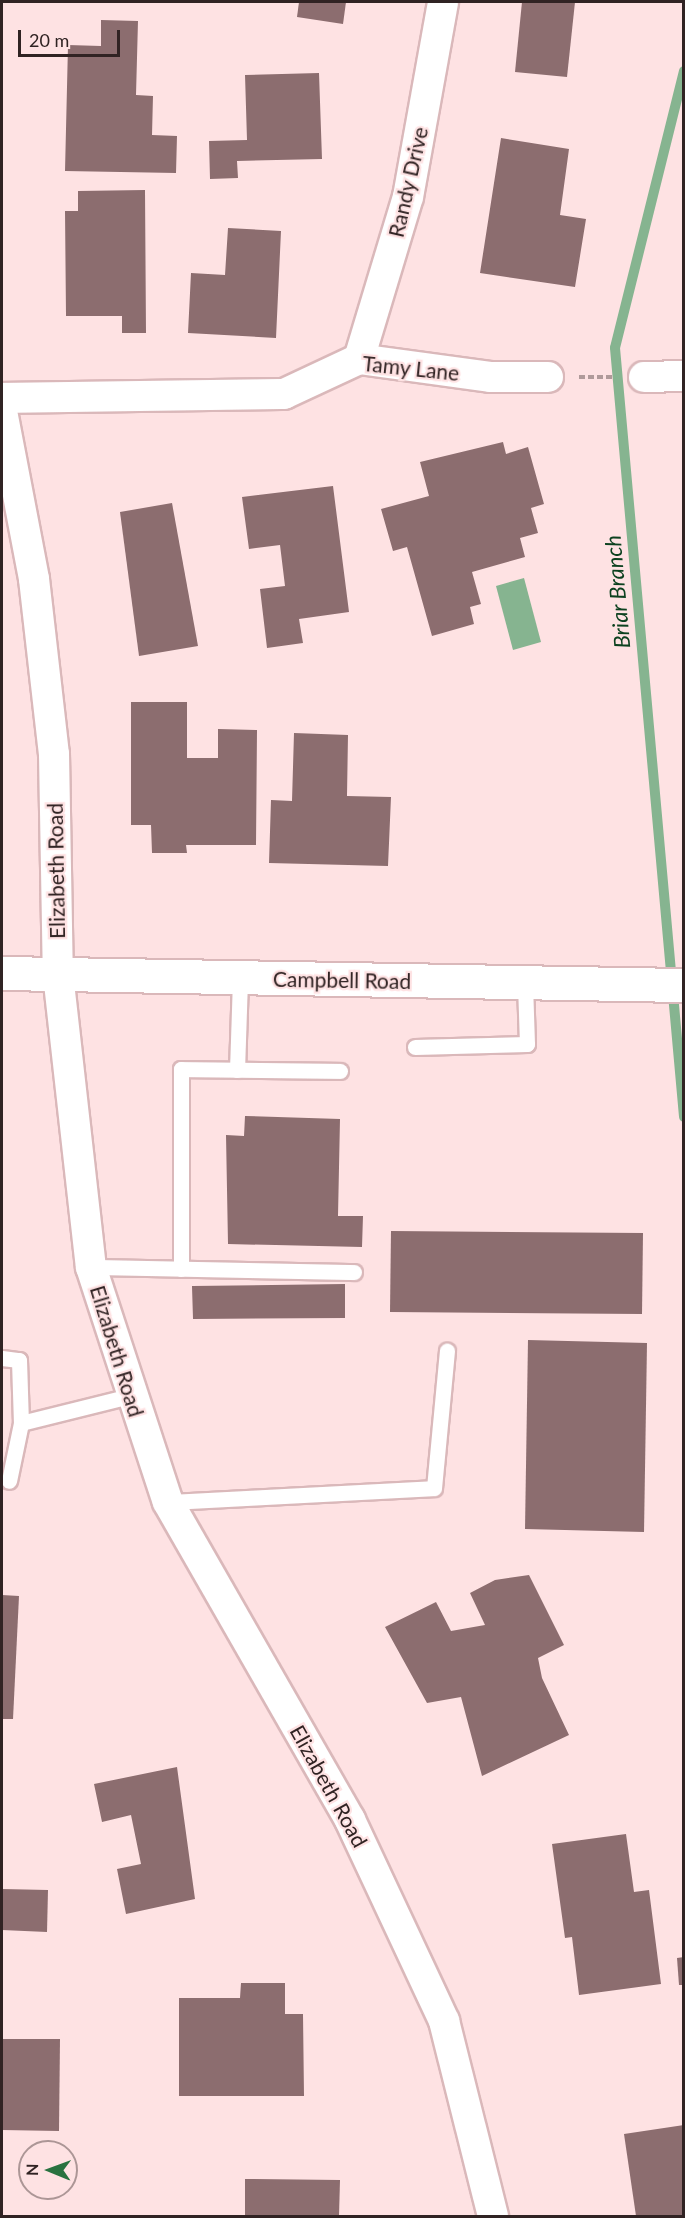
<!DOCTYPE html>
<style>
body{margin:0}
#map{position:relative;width:685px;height:2218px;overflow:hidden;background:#fee2e3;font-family:Lato,sans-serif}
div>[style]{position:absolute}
.water>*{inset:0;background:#86b490}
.stream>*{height:10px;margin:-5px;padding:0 5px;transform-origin:5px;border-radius:5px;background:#86b490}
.building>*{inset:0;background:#8c6d6f}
.path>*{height:4px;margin-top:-2px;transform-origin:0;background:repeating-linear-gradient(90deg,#b09a9a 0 6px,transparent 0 9px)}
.roads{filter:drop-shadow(2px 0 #dab8ba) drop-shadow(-2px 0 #dab8ba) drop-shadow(0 2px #dab8ba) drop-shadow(0 -2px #dab8ba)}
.service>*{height:15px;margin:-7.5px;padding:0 7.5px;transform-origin:7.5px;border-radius:7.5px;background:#fff}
.minor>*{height:30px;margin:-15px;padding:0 15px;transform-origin:15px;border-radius:15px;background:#fff}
.tertiary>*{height:33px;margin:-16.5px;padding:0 16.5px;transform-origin:16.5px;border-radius:16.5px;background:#fff}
span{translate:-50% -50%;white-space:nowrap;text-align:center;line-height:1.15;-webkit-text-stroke:4.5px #fee2e3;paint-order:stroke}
.street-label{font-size:21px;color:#302323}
.water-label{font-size:22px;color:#0c411f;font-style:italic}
.frame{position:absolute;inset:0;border:3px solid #302323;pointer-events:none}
.north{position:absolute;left:18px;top:2140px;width:60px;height:60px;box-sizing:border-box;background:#fee2e3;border:2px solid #ac9696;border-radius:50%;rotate:271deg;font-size:16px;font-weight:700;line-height:24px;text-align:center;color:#302323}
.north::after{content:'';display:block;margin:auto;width:21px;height:27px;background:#297240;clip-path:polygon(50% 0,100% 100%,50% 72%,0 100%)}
.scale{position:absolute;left:18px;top:30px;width:102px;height:27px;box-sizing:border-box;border:3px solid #302323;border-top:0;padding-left:8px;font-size:18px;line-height:21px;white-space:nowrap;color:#302323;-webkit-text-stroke:4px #fee2e3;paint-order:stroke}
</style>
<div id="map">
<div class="water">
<div style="clip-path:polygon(524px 578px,541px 642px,513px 650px,496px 586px)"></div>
</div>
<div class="stream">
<div style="left:684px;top:71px;width:285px;rotate:104deg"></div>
<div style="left:615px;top:348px;width:772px;rotate:84.87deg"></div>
</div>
<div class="building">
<div style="clip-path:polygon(299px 2px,346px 2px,343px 24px,297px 17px)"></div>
<div style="clip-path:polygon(522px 2px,575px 2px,567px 77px,515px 72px)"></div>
<div style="clip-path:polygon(101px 20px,138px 21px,136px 95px,153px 96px,152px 135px,177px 136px,176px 173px,65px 171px,68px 45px,101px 46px)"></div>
<div style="clip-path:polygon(319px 73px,322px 159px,237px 161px,238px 178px,210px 179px,209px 141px,247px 140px,245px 75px)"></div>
<div style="clip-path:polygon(501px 138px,569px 149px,560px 215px,586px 219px,575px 287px,480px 273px)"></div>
<div style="clip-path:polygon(145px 190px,146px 333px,122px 333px,122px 316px,66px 316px,65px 211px,78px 211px,78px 191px)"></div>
<div style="clip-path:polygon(228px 228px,281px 231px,276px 338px,188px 333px,191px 273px,225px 275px)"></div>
<div style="clip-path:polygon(503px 442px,506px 454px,528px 447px,544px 504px,531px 508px,538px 533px,520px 538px,525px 557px,472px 572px,481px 604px,470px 607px,474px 624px,432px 636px,407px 547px,393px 551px,381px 509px,429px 496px,420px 462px)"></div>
<div style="clip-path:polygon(333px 486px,349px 612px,299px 619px,303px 643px,267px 648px,260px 589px,285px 586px,280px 545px,249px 549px,242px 497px)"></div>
<div style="clip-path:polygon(172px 503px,198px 646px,139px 656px,120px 512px)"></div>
<div style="clip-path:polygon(131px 702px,187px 702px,187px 758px,218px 758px,218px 729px,257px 730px,256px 845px,186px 845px,187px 853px,152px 853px,151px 825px,131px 825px)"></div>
<div style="clip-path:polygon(294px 733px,348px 735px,347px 796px,391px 797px,388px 866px,269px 863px,271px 800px,292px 801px)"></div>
<div style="clip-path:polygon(245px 1116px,340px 1119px,338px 1216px,363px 1216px,362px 1247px,228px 1244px,226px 1135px,244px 1136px)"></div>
<div style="clip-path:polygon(391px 1231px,643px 1233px,642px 1314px,390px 1312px)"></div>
<div style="clip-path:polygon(345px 1284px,345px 1318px,193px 1319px,192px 1286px)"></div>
<div style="clip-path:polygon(528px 1340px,647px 1343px,644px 1532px,525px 1529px)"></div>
<div style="clip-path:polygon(529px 1575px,564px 1645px,538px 1658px,542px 1678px,569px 1735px,482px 1776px,461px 1697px,427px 1703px,385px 1627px,436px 1602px,451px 1631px,485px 1625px,470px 1593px,495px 1580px)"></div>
<div style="clip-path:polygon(2px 1595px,19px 1596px,13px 1719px,2px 1719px)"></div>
<div style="clip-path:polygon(177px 1767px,195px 1899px,126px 1914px,117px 1869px,141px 1864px,131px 1815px,102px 1822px,94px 1784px)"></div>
<div style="clip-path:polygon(626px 1834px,634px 1892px,649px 1890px,661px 1984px,579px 1995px,572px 1937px,565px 1938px,552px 1844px)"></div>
<div style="clip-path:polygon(2px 1889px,48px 1890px,47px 1932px,2px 1930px)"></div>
<div style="clip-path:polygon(684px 1957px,684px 1985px,679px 1985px,677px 1958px)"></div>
<div style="clip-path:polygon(241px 1983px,285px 1983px,285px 2014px,303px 2014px,304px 2096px,179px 2096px,179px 1998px,240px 1998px)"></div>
<div style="clip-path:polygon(2px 2039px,60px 2039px,59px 2131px,2px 2130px)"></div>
<div style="clip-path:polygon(684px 2125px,684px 2216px,636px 2216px,624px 2134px)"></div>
<div style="clip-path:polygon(245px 2179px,340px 2180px,339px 2216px,245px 2216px)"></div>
</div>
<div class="path">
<div style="left:579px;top:377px;width:34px"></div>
</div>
<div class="roads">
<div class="service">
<div style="left:415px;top:1047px;width:112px;rotate:-1.5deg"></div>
<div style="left:527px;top:1044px;width:61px;rotate:-91.9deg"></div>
<div style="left:237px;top:1070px;width:92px;rotate:-88.1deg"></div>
<div style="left:91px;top:1267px;width:263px;rotate:1.1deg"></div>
<div style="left:181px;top:1269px;width:200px;rotate:-90deg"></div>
<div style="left:181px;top:1069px;width:159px;rotate:0.7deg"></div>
<div style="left:2px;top:1358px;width:17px;rotate:7deg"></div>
<div style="left:19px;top:1360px;width:63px;rotate:88.2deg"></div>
<div style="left:21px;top:1423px;width:59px;rotate:101.7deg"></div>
<div style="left:21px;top:1423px;width:112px;rotate:-13.9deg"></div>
<div style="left:168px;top:1502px;width:266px;rotate:-3deg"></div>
<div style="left:434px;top:1488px;width:138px;rotate:-84.6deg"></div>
</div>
<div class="minor">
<div style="left:359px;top:359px;width:169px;rotate:-73.2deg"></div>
<div style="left:408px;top:197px;width:198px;rotate:-79.8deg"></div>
<div style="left:644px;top:377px;width:40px;rotate:-1.4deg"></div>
<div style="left:2px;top:398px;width:282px;rotate:-0.8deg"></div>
<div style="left:284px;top:394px;width:83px;rotate:-25deg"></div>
<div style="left:359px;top:359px;width:132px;rotate:7.8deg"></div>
<div style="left:490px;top:377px;width:58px"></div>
<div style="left:2px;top:411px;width:171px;rotate:79.2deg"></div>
<div style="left:34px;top:579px;width:176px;rotate:83.5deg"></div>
<div style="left:54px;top:754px;width:220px;rotate:89deg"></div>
<div style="left:58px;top:974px;width:295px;rotate:83.6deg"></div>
<div style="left:91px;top:1267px;width:247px;rotate:71.9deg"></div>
<div style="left:168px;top:1502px;width:366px;rotate:60.2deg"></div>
<div style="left:350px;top:1820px;width:222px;rotate:64.9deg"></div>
<div style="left:444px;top:2021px;width:201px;rotate:75.9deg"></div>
</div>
<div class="tertiary">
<div style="left:2px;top:973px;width:682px;rotate:1.01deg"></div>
</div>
</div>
<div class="street-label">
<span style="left:408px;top:182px;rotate:-77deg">Randy Drive</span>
<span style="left:411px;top:368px;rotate:6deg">Tamy Lane</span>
<span style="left:56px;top:871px;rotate:-91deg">Elizabeth Road</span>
<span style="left:342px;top:980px;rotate:1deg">Campbell Road</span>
<span style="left:117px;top:1351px;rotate:73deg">Elizabeth Road</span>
<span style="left:329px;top:1786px;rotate:61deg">Elizabeth Road</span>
</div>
<div class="water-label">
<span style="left:617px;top:592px;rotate:-95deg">Briar Branch</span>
</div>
<div class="frame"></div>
<div class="north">N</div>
<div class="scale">20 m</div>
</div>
